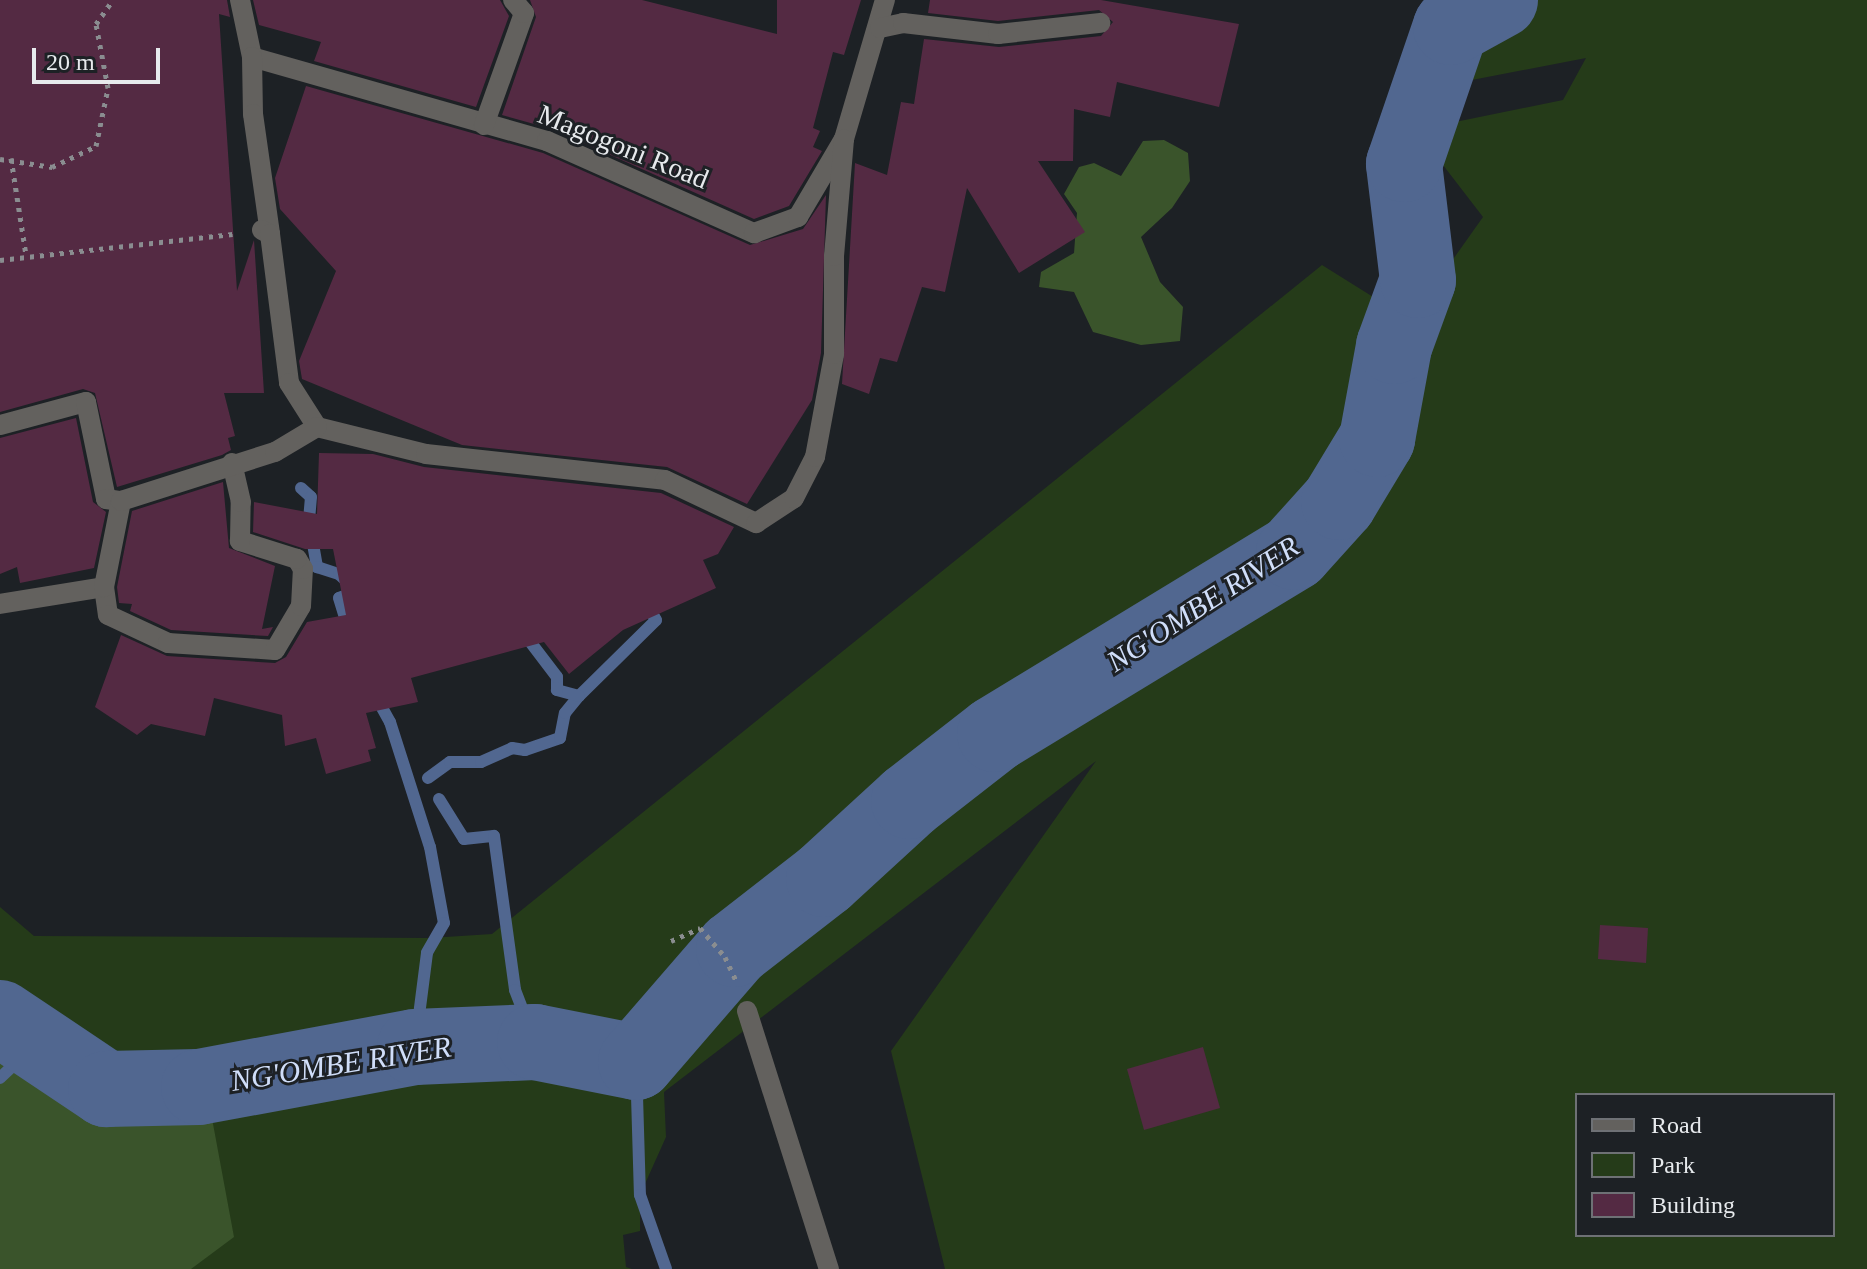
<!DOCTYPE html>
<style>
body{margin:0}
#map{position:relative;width:1867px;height:1269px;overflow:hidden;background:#1d2125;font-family:Georgia,serif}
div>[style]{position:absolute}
.green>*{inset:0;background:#253b19}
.forest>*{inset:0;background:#3a542b}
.stream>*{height:12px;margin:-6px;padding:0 6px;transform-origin:6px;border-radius:6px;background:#516790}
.river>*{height:76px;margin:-38px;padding:0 38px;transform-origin:38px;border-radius:38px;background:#516790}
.building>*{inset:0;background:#542a43}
.path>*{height:5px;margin-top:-2.5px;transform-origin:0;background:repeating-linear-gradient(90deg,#8a8d90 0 4px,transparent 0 10px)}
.street>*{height:20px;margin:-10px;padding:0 10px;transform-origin:10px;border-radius:10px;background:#63615e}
span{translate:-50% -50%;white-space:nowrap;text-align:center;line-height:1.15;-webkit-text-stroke:6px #1d2125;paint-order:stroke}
.street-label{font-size:28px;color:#e7eaed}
.water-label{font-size:30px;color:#d0def9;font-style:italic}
.legend{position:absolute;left:1575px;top:1093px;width:260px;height:144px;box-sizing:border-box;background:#1d2125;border:2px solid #6e7175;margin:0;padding:10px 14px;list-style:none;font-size:24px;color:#e7eaed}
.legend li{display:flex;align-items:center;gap:16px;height:40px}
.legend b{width:40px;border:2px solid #6e7175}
.scale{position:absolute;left:32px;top:48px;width:128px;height:36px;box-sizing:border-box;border:4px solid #e7eaed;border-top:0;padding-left:10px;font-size:24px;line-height:28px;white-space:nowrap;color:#e7eaed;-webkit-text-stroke:6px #1d2125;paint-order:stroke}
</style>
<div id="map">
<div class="green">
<div style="clip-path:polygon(evenodd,1487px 0,1867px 0,1867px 1269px,945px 1269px,891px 1051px,1096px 761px,664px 1092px,666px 1137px,640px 1195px,640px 1231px,623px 1235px,626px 1267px,632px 1269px,0 1269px,0 907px,34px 936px,430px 938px,492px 934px,1322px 265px,1410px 320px,1483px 217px,1416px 130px,1563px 100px,1586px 58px,1410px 92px,1487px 0,1577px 1095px,1833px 1095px,1833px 1235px,1577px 1235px,1577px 1095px)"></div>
</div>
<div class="forest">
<div style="clip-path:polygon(1164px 140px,1188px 153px,1190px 181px,1172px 208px,1141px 237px,1160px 282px,1183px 307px,1180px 341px,1141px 345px,1093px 332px,1074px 292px,1039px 287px,1041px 272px,1074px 253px,1077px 213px,1064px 194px,1079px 167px,1094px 163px,1121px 176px,1143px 141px)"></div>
<div style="clip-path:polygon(0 1043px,42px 1076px,108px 1098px,211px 1113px,234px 1237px,191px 1269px,0 1269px)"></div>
</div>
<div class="stream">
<div style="left:301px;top:488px;width:13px;rotate:42deg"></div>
<div style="left:311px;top:497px;width:24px;rotate:95deg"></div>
<div style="left:309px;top:521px;width:47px;rotate:80.1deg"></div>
<div style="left:317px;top:567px;width:23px;rotate:18deg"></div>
<div style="left:339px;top:574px;width:25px;rotate:43deg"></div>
<div style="left:357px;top:591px;width:19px;rotate:159deg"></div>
<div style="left:339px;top:598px;width:34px;rotate:73deg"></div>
<div style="left:375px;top:695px;width:31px;rotate:61deg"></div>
<div style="left:390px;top:722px;width:131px;rotate:72.3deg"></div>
<div style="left:430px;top:847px;width:77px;rotate:79.6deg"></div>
<div style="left:444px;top:923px;width:34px;rotate:120deg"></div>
<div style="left:427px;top:953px;width:95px;rotate:97.3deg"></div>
<div style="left:579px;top:696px;width:108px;rotate:-44.6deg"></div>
<div style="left:656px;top:620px;width:20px;rotate:-120deg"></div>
<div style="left:428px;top:778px;width:27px;rotate:-36deg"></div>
<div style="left:450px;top:762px;width:31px"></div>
<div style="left:481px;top:762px;width:34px;rotate:-24deg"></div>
<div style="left:512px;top:748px;width:13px;rotate:9deg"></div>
<div style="left:525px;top:750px;width:37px;rotate:-19deg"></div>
<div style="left:560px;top:738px;width:25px;rotate:-79deg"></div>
<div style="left:565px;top:713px;width:22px;rotate:-51deg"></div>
<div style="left:579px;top:696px;width:23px;rotate:-165deg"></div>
<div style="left:557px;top:690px;width:13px;rotate:-90deg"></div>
<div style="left:557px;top:677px;width:53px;rotate:-127.3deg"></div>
<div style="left:439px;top:799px;width:47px;rotate:58deg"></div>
<div style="left:464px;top:839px;width:30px;rotate:-6deg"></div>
<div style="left:494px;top:836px;width:155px;rotate:82.2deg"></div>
<div style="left:515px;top:990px;width:56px;rotate:69deg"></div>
<div style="left:636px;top:1062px;width:133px;rotate:88.3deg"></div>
<div style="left:640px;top:1195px;width:78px;rotate:70.6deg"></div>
<div style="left:0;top:1078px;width:51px;rotate:-43.4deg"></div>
</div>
<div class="river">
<div style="left:0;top:1018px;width:128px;rotate:33.8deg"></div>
<div style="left:106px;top:1089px;width:93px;rotate:-1.2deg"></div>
<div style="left:199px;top:1087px;width:220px;rotate:-10.5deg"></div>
<div style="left:415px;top:1047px;width:120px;rotate:-2.4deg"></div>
<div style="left:535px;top:1042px;width:103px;rotate:11.2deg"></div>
<div style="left:636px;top:1062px;width:150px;rotate:-49.1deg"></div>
<div style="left:734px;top:949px;width:114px;rotate:-37.9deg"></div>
<div style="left:824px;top:879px;width:115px;rotate:-42.5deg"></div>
<div style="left:909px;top:801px;width:109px;rotate:-37.9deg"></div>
<div style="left:995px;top:734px;width:350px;rotate:-31.3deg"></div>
<div style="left:1294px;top:552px;width:67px;rotate:-48deg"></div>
<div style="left:1339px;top:502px;width:74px;rotate:-58.9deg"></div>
<div style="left:1377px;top:439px;width:95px;rotate:-79.6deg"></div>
<div style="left:1394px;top:346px;width:70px;rotate:-70deg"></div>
<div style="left:1418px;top:280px;width:117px;rotate:-96.9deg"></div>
<div style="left:1404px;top:164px;width:145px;rotate:-71.1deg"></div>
<div style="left:1451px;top:27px;width:56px;rotate:-28.9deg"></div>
</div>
<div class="building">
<div style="clip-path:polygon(0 0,227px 0,230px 17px,219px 14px,237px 291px,254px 240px,264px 393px,224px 393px,235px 436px,228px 438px,231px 450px,222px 455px,117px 487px,95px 393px,83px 389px,0 412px)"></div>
<div style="clip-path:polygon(253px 0,500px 0,509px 16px,476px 107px,314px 61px,321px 42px,259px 25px)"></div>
<div style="clip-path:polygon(530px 0,642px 0,777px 34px,777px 0,861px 0,844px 55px,833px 52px,813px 128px,820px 131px,813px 147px,822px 151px,789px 206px,754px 219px,552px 129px,502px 115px,536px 17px)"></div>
<div style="clip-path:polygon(930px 0,1101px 0,1239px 24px,1219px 107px,1117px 82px,1110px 117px,1074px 109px,1073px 161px,1038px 161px,1085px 232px,1019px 273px,967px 188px,945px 292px,922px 287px,897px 362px,880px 358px,869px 394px,842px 384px,855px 163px,887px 175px,901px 102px,914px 104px,924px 39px,999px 47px,1101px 36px,1113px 22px,1099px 10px,998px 21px,928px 13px)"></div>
<div style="clip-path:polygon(306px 86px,543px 153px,750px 245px,803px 229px,826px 195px,821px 353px,812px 400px,747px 504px,667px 467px,462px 445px,302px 379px,299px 361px,336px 271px,280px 209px,275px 178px)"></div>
<div style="clip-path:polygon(76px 418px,93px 502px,106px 512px,94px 568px,20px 583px,17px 567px,0 574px,0 438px)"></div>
<div style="clip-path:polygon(319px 453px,373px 454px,424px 467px,661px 493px,734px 527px,718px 554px,703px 560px,716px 588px,623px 630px,569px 674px,544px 642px,411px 678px,418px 702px,366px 713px,376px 748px,368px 750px,371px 761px,326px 774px,316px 738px,285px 746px,282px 715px,214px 698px,205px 736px,151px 724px,137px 735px,95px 707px,121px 635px,167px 656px,275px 663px,286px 657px,307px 622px,346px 615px,333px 549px,305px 549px,253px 532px,254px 502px,317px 514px)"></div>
<div style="clip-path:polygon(223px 482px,229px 548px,275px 566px,262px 629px,273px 627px,268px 636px,171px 630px,130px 611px,132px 604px,119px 603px,117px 587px,132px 511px)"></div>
<div style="clip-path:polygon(1600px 925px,1648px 928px,1646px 963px,1598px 959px)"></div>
<div style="clip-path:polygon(1203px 1047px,1220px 1108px,1144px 1130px,1127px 1069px)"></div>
</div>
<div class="path">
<div style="left:11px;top:158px;width:98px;rotate:81.2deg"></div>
<div style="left:0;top:159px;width:53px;rotate:8.7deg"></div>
<div style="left:52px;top:167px;width:49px;rotate:-25.5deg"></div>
<div style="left:96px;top:146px;width:59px;rotate:-78.3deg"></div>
<div style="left:108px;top:88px;width:65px;rotate:-100.6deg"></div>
<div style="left:96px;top:24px;width:29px;rotate:-55deg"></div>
<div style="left:0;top:260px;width:234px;rotate:-6.4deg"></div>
<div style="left:671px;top:941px;width:32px;rotate:-24deg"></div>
<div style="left:700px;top:928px;width:38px;rotate:49deg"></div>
<div style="left:725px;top:957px;width:29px;rotate:65deg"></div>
</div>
<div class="street">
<div style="left:240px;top:0;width:58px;rotate:78.1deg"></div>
<div style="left:252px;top:57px;width:307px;rotate:15.9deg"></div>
<div style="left:547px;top:141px;width:227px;rotate:24deg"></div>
<div style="left:754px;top:233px;width:47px;rotate:-20deg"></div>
<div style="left:798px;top:217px;width:91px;rotate:-59.5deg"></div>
<div style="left:844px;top:139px;width:145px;rotate:-73.6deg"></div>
<div style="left:880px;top:28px;width:24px;rotate:-12deg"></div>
<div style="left:903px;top:23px;width:96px;rotate:6.6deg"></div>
<div style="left:998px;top:34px;width:103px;rotate:-6.2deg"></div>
<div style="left:252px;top:57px;width:57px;rotate:89deg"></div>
<div style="left:253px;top:114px;width:121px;rotate:81.9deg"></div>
<div style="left:484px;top:125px;width:119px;rotate:-70.3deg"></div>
<div style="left:524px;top:13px;width:17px;rotate:-130deg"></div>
<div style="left:262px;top:230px;width:9px;rotate:27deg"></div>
<div style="left:270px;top:234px;width:150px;rotate:82.7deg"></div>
<div style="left:289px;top:383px;width:52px;rotate:57.5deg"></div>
<div style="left:317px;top:427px;width:112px;rotate:13.9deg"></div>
<div style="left:426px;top:454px;width:240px;rotate:6.2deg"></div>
<div style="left:665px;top:480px;width:101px;rotate:25.3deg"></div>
<div style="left:756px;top:523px;width:45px;rotate:-33.3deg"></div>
<div style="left:794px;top:498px;width:46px;rotate:-62.9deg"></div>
<div style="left:815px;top:457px;width:105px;rotate:-79.5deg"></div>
<div style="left:834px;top:354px;width:98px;rotate:-90deg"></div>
<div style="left:834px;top:256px;width:117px;rotate:-85.1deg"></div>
<div style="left:0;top:425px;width:89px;rotate:-15deg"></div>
<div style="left:86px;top:402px;width:99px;rotate:78.3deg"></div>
<div style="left:106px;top:499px;width:15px;rotate:8deg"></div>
<div style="left:104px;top:587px;width:28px;rotate:82deg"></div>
<div style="left:108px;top:615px;width:66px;rotate:25deg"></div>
<div style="left:168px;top:643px;width:107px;rotate:3.7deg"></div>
<div style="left:275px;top:650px;width:51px;rotate:-59.4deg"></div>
<div style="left:301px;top:606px;width:37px;rotate:-87deg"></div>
<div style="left:303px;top:569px;width:12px;rotate:-121deg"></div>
<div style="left:297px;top:559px;width:60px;rotate:-162.5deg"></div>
<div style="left:240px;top:541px;width:39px;rotate:-89deg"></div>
<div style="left:241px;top:502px;width:40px;rotate:-103deg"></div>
<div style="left:0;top:604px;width:105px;rotate:-9.3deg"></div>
<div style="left:104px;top:587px;width:88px;rotate:-78.8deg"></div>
<div style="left:121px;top:501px;width:162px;rotate:-17.7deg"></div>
<div style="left:275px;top:452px;width:49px;rotate:-30.8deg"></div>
<div style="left:747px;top:1011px;width:271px;rotate:72.4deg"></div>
</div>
<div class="street-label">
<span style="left:623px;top:147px;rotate:22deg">Magogoni Road</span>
</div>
<div class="water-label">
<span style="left:1203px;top:604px;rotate:-33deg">NG'OMBE RIVER</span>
<span style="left:341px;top:1064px;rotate:-9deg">NG'OMBE RIVER</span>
</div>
<ul class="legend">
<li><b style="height:10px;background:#63615e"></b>Road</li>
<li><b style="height:22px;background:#253b19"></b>Park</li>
<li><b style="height:22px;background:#542a43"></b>Building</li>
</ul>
<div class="scale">20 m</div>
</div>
